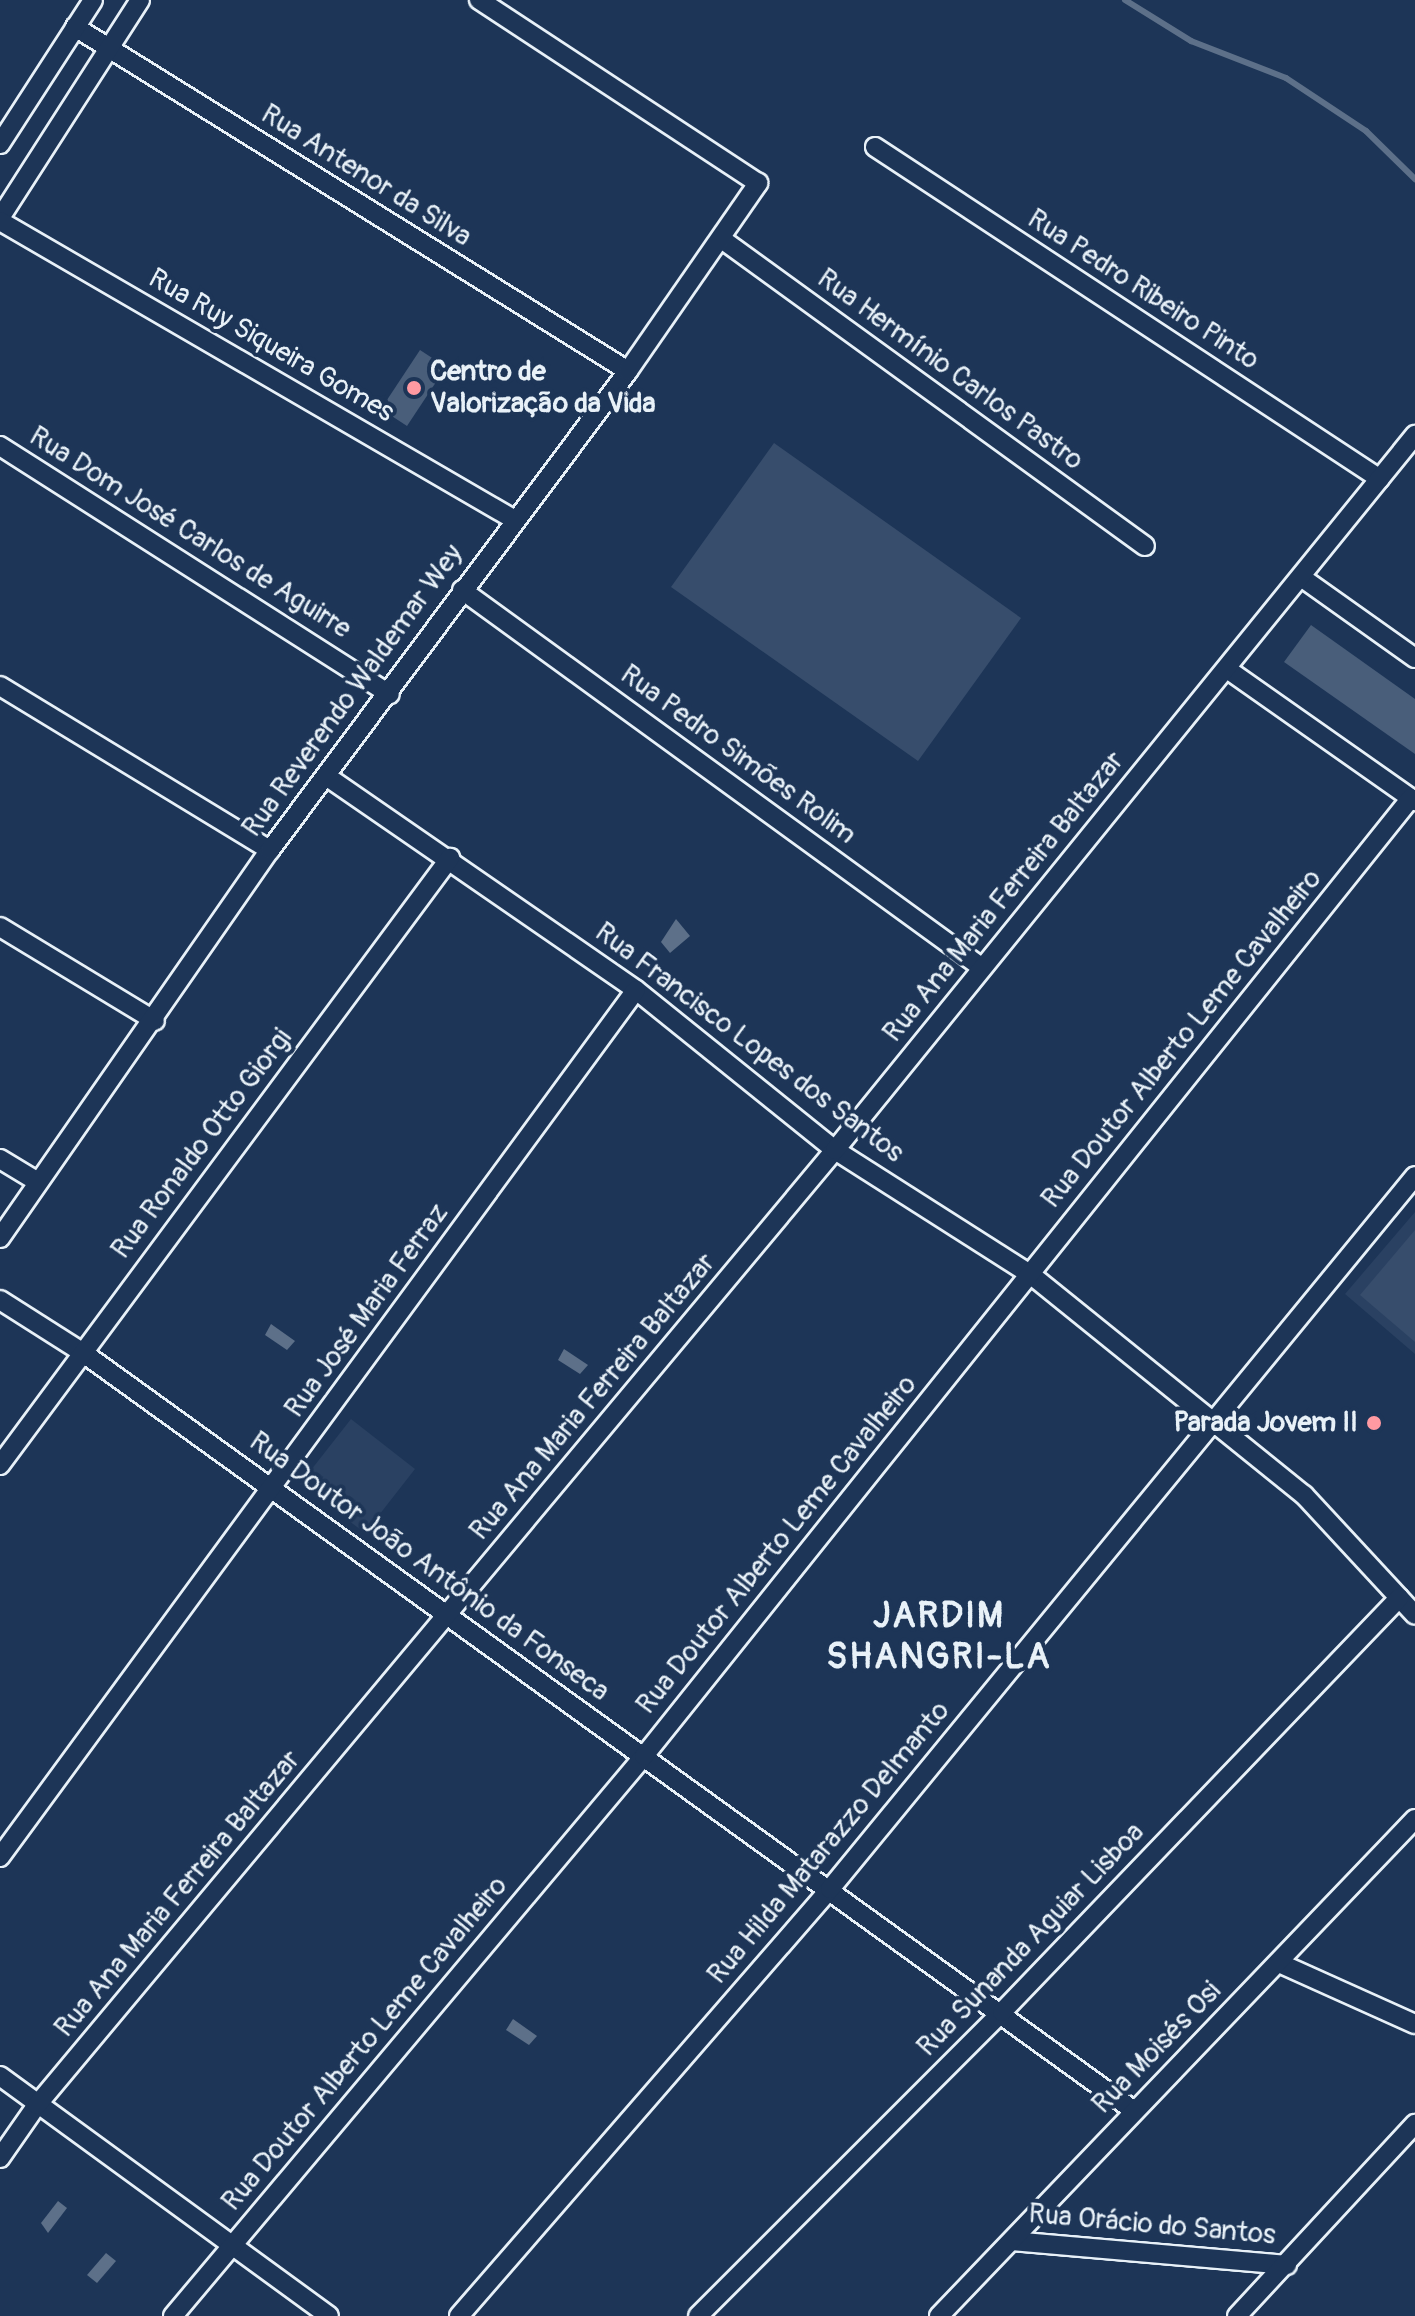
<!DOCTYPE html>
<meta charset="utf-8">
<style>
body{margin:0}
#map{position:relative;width:1415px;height:2316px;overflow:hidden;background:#1d3557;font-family:Pangolin,sans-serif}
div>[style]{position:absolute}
.built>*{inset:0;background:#2a4162}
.green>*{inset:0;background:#374d6c}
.water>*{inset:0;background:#5d7089}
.stream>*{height:6px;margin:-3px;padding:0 3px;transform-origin:3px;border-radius:3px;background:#5d7089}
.building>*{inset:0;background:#495e7a}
.roads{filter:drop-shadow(2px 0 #e8f1f8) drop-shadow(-2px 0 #e8f1f8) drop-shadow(0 2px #e8f1f8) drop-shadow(0 -2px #e8f1f8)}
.street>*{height:18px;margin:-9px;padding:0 9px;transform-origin:9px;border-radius:9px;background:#1d3557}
.dots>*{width:22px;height:22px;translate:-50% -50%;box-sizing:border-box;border:4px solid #1d3557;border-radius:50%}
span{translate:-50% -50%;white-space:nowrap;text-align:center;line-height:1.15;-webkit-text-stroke:8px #1d3557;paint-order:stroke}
.street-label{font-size:28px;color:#e8f1f8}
.poi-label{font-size:28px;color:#e8f1f8;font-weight:700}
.left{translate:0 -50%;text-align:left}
.right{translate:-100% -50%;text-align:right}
.district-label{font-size:36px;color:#e8f1f8;font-weight:700;letter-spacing:2px}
</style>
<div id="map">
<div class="built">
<div style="clip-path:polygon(1415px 1212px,1415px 1354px,1345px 1294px)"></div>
<div style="clip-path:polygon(351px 1419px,415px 1469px,365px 1533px,300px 1484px)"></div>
</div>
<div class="green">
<div style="clip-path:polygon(774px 443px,1021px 618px,918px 761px,671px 587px)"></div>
<div style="clip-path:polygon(1415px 1230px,1415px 1342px,1360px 1295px)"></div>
</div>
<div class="water">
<div style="clip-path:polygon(676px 919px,690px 936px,670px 953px,661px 942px)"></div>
<div style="clip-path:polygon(271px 1324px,295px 1341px,287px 1350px,265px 1335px)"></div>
<div style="clip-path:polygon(564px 1349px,588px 1365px,580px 1374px,558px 1360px)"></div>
<div style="clip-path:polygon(513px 2019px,537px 2036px,529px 2045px,506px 2030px)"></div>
<div style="clip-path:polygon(58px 2201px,67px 2208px,48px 2233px,41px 2223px)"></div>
<div style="clip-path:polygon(106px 2253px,116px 2261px,97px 2283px,87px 2275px)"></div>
</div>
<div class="stream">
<div style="left:1125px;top:0;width:78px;rotate:31.8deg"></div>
<div style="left:1191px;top:41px;width:102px;rotate:21.3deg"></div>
<div style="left:1286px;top:78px;width:96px;rotate:33.5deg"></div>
<div style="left:1366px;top:131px;width:69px;rotate:44.4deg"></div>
</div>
<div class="building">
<div style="clip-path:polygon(420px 350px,446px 367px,407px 426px,381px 409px)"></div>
<div style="clip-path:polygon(1311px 625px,1415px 699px,1415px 754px,1284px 662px)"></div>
</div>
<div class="roads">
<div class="street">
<div style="left:75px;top:27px;width:651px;rotate:31.88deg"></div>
<div style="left:0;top:144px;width:171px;rotate:-57.1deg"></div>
<div style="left:875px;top:147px;width:604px;rotate:33.32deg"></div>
<div style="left:0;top:218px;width:259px;rotate:-57.3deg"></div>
<div style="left:0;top:221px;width:596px;rotate:30.14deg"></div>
<div style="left:723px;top:240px;width:521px;rotate:35.95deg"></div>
<div style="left:0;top:446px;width:462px;rotate:32.5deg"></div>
<div style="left:1301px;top:577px;width:140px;rotate:35.4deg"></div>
<div style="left:462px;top:590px;width:641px;rotate:35.99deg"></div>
<div style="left:1227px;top:669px;width:230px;rotate:35.1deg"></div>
<div style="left:0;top:686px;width:316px;rotate:31.3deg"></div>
<div style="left:329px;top:778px;width:373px;rotate:34.6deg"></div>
<div style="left:636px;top:990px;width:255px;rotate:38.8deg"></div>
<div style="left:835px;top:1150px;width:231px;rotate:32.5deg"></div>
<div style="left:1030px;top:1274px;width:352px;rotate:38.9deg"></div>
<div style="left:1304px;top:1495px;width:163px;rotate:47.2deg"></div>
<div style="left:0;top:927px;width:181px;rotate:31.2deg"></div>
<div style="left:0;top:1159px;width:44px;rotate:31.2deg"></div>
<div style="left:0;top:1238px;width:473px;rotate:-55.2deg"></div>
<div style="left:270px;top:850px;width:598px;rotate:-53.23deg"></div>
<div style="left:628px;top:371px;width:229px;rotate:-55.3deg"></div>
<div style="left:758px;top:183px;width:334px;rotate:-146.7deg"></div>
<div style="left:0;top:1300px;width:97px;rotate:32.4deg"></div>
<div style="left:82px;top:1352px;width:1296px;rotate:35.8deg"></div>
<div style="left:0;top:1465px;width:756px;rotate:-53.45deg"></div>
<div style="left:0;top:1857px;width:1075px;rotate:-53.74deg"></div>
<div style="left:1279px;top:1963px;width:149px;rotate:24.2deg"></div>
<div style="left:0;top:2076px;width:407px;rotate:36.1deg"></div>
<div style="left:0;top:2158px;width:65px;rotate:-55.1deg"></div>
<div style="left:37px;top:2105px;width:1245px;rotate:-50.12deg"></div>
<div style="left:835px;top:1150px;width:921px;rotate:-50.95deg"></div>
<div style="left:1012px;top:2241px;width:276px;rotate:5deg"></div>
<div style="left:173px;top:2316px;width:732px;rotate:-49.93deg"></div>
<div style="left:644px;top:1756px;width:1227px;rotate:-51.32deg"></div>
<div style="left:459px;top:2316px;width:566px;rotate:-49.01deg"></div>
<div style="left:830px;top:1889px;width:922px;rotate:-50.63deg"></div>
<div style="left:698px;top:2316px;width:430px;rotate:-45deg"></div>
<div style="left:1002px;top:2012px;width:574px;rotate:-46.2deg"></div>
<div style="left:939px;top:2316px;width:688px;rotate:-46.24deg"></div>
<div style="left:1237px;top:2316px;width:262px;rotate:-47.2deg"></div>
</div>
</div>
<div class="dots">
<div style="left:414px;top:388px;background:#ff9aa2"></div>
<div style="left:1374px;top:1423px;background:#ff9aa2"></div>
</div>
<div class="street-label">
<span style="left:366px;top:176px;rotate:32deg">Rua Antenor da Silva</span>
<span style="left:1143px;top:290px;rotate:33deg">Rua Pedro Ribeiro Pinto</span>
<span style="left:271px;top:346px;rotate:30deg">Rua Ruy Siqueira Gomes</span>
<span style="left:950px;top:370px;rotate:36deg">Rua Hermínio Carlos Pastro</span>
<span style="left:190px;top:533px;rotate:32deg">Rua Dom José Carlos de Aguirre</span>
<span style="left:353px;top:691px;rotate:-54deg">Rua Reverendo Waldemar Wey</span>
<span style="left:738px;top:755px;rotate:36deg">Rua Pedro Simões Rolim</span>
<span style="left:1004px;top:897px;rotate:-51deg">Rua Ana Maria Ferreira Baltazar</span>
<span style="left:1182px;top:1039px;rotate:-51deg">Rua Doutor Alberto Leme Cavalheiro</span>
<span style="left:749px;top:1043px;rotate:37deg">Rua Francisco Lopes dos Santos</span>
<span style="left:202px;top:1144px;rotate:-53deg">Rua Ronaldo Otto Giorgi</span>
<span style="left:367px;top:1311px;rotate:-54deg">Rua José Maria Ferraz</span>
<span style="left:593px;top:1397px;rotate:-50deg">Rua Ana Maria Ferreira Baltazar</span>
<span style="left:777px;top:1545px;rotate:-51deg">Rua Doutor Alberto Leme Cavalheiro</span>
<span style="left:429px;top:1567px;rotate:36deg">Rua Doutor João Antônio da Fonseca</span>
<span style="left:829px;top:1843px;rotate:-50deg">Rua Hilda Matarazzo Delmanto</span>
<span style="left:178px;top:1894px;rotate:-50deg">Rua Ana Maria Ferreira Baltazar</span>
<span style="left:1031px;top:1940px;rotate:-46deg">Rua Sunanda Aguiar Lisboa</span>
<span style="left:365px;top:2044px;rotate:-50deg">Rua Doutor Alberto Leme Cavalheiro</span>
<span style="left:1157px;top:2048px;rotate:-46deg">Rua Moisés Osi</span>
<span style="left:1152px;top:2225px;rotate:5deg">Rua Orácio do Santos</span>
</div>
<div class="poi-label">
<span class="left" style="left:430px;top:388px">Centro de<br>Valorização da Vida</span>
<span class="right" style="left:1358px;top:1423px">Parada Jovem II</span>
</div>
<div class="district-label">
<span style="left:939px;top:1636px">JARDIM<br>SHANGRI-LA</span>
</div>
</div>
